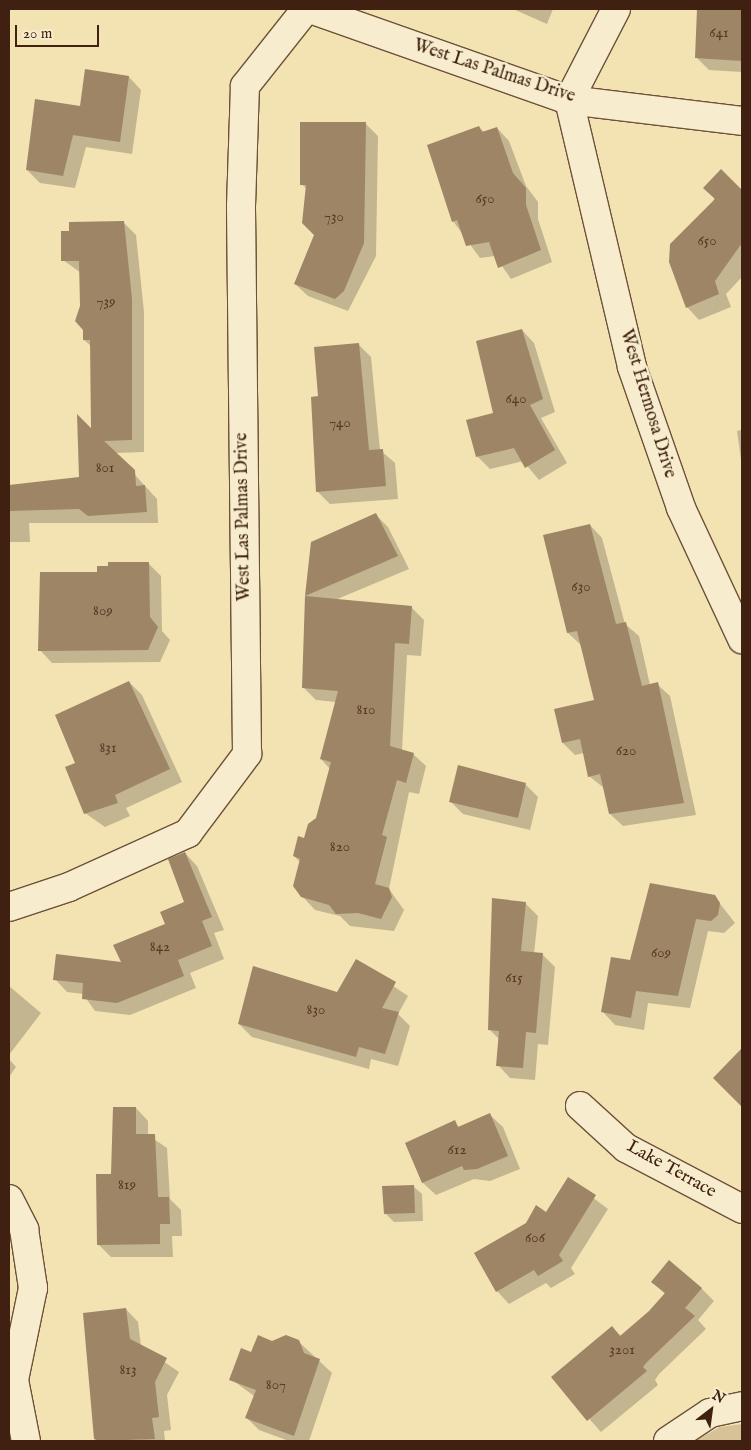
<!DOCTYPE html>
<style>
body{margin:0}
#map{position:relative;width:751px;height:1450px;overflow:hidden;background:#f3e3b3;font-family:"IM FELL English",serif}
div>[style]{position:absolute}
.green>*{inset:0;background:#d5c297}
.shadow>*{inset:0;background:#0003}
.building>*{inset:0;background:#9d8565}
.roads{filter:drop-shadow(1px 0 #6d5139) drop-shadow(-1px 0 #6d5139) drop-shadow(0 1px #6d5139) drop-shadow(0 -1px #6d5139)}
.minor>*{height:28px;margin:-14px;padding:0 14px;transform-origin:14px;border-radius:14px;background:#f7edce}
span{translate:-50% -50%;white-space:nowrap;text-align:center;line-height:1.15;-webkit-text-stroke:5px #f7edce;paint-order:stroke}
.number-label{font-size:15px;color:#573925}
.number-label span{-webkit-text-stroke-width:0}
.street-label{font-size:18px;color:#402010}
.frame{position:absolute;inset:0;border:10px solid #402010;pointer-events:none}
.north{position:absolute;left:686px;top:1385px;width:50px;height:50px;-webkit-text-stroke:4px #f7edce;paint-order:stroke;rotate:30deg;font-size:14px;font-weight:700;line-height:20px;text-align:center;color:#402010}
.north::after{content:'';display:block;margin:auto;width:18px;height:22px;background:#402010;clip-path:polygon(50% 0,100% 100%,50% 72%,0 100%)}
.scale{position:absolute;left:15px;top:25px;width:84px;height:22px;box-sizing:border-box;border:2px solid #402010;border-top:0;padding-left:6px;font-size:15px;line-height:18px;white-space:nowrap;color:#402010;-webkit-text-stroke:4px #f7edce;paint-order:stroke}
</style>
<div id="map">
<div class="green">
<div style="clip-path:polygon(742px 1424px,742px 1441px,695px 1441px,720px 1427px)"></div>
</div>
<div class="shadow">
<div style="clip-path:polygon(513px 9px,553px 9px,547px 24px)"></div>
<div style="clip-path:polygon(698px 9px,742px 9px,742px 72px,709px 70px,696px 57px)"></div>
<div style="clip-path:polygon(129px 77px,141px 90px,132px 154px,86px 147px,75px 188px,40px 183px,27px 170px,81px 107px)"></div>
<div style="clip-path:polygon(366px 124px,378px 136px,376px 256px,348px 311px,308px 296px,295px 284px,315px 235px,307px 189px,301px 184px)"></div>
<div style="clip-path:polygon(479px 127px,484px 132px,497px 128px,509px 141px,526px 186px,538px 202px,538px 219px,552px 262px,511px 279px,495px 256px,480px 258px,453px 221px)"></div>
<div style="clip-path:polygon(721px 171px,742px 191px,742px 277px,726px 294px,731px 307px,699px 320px,687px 307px)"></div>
<div style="clip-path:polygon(124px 223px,136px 235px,144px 312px,144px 452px,115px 453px,157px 499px,158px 523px,29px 523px,30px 542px,9px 542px,9px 486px,80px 478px,93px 431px,91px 346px,84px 340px,81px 273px,63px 260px)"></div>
<div style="clip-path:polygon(522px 330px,534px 343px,555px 412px,541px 418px,567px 463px,539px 480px,523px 461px,490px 469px,478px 457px)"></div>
<div style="clip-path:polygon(359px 345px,371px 357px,380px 450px,395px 463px,398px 499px,330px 504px,317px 491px,320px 398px)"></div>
<div style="clip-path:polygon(742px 430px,742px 467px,737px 431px)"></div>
<div style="clip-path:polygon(376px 515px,388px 527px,409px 569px,335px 600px,411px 607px,424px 620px,421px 656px,407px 655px,402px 751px,413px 754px,426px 766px,419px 794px,409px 792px,389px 889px,404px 910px,394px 931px,350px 926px,340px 916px,315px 910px,302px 896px,300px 862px,294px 856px,318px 819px,330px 769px,321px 759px,336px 702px,316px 700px,303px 687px,306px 595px)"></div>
<div style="clip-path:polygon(590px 525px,602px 538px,625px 624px,639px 636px,650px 685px,657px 684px,670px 696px,696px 815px,623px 826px,610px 814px,604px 788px,589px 776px,584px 753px,575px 755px,563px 743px,596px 701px,581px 645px,568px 633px)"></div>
<div style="clip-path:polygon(149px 564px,161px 576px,162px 631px,170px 640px,160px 662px,52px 663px,40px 650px,98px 573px)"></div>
<div style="clip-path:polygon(129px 682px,142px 695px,182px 782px,126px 808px,130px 816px,105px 827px,85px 813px,77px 763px)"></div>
<div style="clip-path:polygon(525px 784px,538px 797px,530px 830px,463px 814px,451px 802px)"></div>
<div style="clip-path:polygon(185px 853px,197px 866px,224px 930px,214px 933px,224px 959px,190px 973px,196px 988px,130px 1015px,95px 1011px,83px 994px,67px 992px,55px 979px,123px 964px,167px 925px,185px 903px)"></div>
<div style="clip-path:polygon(714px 896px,735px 923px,724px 933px,708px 931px,690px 1008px,648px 1003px,644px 1030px,615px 1025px,603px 1012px,631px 962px)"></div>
<div style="clip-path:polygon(525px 903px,538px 916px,534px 954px,542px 954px,555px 967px,548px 1045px,538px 1044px,535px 1080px,510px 1078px,498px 1065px,500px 1040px,489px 1029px)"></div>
<div style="clip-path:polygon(356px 961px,408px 996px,398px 1014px,410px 1026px,398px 1066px,371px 1059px,369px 1069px,252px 1037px,239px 1024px,338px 994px)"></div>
<div style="clip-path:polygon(9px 986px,41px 1013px,9px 1055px)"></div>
<div style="clip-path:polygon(742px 1050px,742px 1105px,715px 1078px)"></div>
<div style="clip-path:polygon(9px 1059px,16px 1067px,9px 1077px)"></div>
<div style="clip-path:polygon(136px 1108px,148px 1121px,148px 1135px,167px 1148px,170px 1199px,181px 1210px,182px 1236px,172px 1236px,173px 1257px,111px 1257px,98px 1244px,112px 1175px)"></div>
<div style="clip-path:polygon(490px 1115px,503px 1127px,520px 1169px,490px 1181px,474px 1179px,436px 1195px,423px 1183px,407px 1144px,454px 1122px,460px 1128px)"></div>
<div style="clip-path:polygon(568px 1179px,608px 1209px,571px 1268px,575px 1274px,551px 1288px,546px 1283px,509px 1304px,497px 1291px)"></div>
<div style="clip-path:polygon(413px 1186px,422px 1194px,423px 1221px,394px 1222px,385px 1213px)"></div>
<div style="clip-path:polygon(653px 1282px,701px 1288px,714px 1301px,698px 1320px,706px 1329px,659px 1374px,655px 1380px,658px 1385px,601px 1432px,552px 1377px,612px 1327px,621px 1336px,650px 1312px,665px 1294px)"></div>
<div style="clip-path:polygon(126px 1309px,138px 1322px,141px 1346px,179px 1372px,167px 1395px,171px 1430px,164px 1431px,165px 1441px,95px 1438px)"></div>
<div style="clip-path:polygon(298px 1341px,332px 1373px,309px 1441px,289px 1441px,259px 1430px,246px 1417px,254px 1396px,231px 1379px,252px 1354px,272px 1342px)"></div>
</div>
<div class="building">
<div style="clip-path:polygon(697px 9px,742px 9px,742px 61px,695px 58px)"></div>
<div style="clip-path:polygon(85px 69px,129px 76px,120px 142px,73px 135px,63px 176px,26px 170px,35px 99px,80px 106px)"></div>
<div style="clip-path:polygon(300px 122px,366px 122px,364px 243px,344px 291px,335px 299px,294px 284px,314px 235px,302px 223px,306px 185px,300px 185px)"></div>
<div style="clip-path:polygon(479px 126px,482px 132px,497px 127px,513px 173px,526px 188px,526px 205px,541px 250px,498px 268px,489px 242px,466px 246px,457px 220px,452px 222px,427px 145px)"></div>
<div style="clip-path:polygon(721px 169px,742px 190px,742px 243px,715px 281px,719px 294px,686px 308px,669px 262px,670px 244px,715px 199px,703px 188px)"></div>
<div style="clip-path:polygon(124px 221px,132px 299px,132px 440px,104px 441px,135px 470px,136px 486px,145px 485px,147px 512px,88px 516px,79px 509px,9px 511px,9px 485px,79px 477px,77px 414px,91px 428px,90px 340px,83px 340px,83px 330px,75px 321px,80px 306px,79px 261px,61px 261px,61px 231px,69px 231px,69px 222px)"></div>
<div style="clip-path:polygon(522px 329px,543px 399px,530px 405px,555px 450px,525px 468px,514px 448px,476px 457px,466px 420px,493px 413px,476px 341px)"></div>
<div style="clip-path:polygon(359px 343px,369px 450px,383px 449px,386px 486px,316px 492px,311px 397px,318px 396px,314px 347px)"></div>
<div style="clip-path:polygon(376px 513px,398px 556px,305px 596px,311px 542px)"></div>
<div style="clip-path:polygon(590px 524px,616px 624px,626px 622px,642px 686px,658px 682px,684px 803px,609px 814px,600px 774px,588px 777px,580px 739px,562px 743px,554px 709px,594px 700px,577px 631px,567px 633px,543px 535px)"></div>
<div style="clip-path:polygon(108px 562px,149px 562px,150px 617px,158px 627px,148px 650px,38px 651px,40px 572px,97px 572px,97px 566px,108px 566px)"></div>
<div style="clip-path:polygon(305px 596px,412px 606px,409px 644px,395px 643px,390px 746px,414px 753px,406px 783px,397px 780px,382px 835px,387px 837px,375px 884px,389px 888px,392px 897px,381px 919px,358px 913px,336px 914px,329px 905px,301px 897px,293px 886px,300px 859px,293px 856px,298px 836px,304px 838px,308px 824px,316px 818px,331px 762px,320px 759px,338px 691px,302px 688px)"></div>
<div style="clip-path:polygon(129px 681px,170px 769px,115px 795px,118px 803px,84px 814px,65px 767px,75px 763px,55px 715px)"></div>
<div style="clip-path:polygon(458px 765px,526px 783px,518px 818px,449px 802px)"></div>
<div style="clip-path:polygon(185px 852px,212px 917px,202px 921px,212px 946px,178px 960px,184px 976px,117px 1003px,82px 999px,83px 983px,53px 980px,56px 954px,121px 962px,113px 945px,165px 924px,160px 912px,184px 902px,168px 859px)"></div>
<div style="clip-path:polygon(650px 883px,715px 895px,720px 903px,718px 915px,711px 921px,696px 919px,678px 996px,636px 991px,631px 1018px,601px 1012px,611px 957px,630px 960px)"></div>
<div style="clip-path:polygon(492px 898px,526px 902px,521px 951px,543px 953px,536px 1033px,526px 1032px,523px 1068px,496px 1066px,499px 1031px,488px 1030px)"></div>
<div style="clip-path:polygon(356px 959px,396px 982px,382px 1008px,399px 1012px,385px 1054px,359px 1047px,356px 1057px,238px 1024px,253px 966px,337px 992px)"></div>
<div style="clip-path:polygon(742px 1048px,742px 1107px,713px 1078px)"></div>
<div style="clip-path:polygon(113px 1107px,136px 1107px,136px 1134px,155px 1134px,158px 1197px,169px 1197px,170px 1224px,160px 1224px,160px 1244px,97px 1245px,96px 1174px,111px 1174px)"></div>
<div style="clip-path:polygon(490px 1113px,508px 1156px,477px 1169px,464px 1170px,462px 1166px,422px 1183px,405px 1143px,455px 1120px,458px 1127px)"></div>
<div style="clip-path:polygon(568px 1177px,596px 1195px,559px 1255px,563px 1261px,538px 1276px,534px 1270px,496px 1292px,474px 1253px,526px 1223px,536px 1205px,546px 1212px)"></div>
<div style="clip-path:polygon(414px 1185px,415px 1213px,384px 1214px,382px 1186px)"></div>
<div style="clip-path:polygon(669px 1260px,702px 1288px,685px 1308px,695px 1316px,647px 1362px,643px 1367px,647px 1371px,587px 1421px,551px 1377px,612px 1326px,620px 1336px,649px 1311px,665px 1293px,651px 1282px)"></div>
<div style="clip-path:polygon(126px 1308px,130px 1339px,167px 1358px,155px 1382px,159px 1417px,152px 1418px,155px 1439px,99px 1441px,94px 1439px,83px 1313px)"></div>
<div style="clip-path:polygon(258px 1335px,272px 1341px,286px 1335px,299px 1340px,304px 1353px,320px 1359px,294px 1436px,245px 1418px,256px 1390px,229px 1380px,241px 1348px,251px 1352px)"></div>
</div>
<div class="roads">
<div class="minor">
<div style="left:310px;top:9px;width:275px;rotate:19.4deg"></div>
<div style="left:569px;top:100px;width:174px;rotate:6.9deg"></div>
<div style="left:616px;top:9px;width:102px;rotate:117.3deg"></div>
<div style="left:569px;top:100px;width:274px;rotate:76.7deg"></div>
<div style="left:632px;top:367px;width:149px;rotate:70.8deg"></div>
<div style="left:681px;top:508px;width:145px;rotate:65deg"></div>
<div style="left:9px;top:907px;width:63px;rotate:-18.4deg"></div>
<div style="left:69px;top:887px;width:131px;rotate:-24.4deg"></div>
<div style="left:188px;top:833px;width:99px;rotate:-53.2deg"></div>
<div style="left:247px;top:754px;width:548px;rotate:-90.63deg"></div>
<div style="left:241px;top:206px;width:120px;rotate:-88.1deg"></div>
<div style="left:245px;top:86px;width:98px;rotate:-51.6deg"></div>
<div style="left:580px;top:1106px;width:62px;rotate:42.4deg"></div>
<div style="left:626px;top:1148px;width:131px;rotate:27.7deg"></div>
<div style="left:9px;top:1199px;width:34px;rotate:63deg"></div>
<div style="left:24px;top:1229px;width:60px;rotate:81.3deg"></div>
<div style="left:33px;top:1288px;width:94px;rotate:101.7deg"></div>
<div style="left:14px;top:1380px;width:62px;rotate:78.9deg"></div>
<div style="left:668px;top:1441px;width:50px;rotate:-33.7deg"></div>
<div style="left:710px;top:1413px;width:33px;rotate:-12deg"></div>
</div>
</div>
<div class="number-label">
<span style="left:719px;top:33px">641</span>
<span style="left:485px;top:199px">650</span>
<span style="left:334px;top:217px">730</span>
<span style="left:707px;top:241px">650</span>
<span style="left:106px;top:302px">739</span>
<span style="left:516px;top:399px">640</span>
<span style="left:340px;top:423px">740</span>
<span style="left:105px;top:468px">801</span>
<span style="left:581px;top:587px">630</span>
<span style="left:103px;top:611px">809</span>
<span style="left:366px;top:710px">810</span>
<span style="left:108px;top:748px">831</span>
<span style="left:626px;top:751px">620</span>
<span style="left:340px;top:847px">820</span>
<span style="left:160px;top:947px">842</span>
<span style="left:661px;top:953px">609</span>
<span style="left:514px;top:978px">615</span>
<span style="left:316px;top:1010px">830</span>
<span style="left:457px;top:1150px">612</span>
<span style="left:127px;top:1185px">819</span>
<span style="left:535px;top:1238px">606</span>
<span style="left:622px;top:1350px">3201</span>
<span style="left:128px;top:1370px">813</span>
<span style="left:276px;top:1385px">807</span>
</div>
<div class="street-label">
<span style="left:494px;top:72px;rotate:18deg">West Las Palmas Drive</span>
<span style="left:647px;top:404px;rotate:73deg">West Hermosa Drive</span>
<span style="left:244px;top:517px;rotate:-91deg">West Las Palmas Drive</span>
<span style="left:671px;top:1170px;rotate:29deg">Lake Terrace</span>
</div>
<div class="frame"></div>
<div class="north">N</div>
<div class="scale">20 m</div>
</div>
